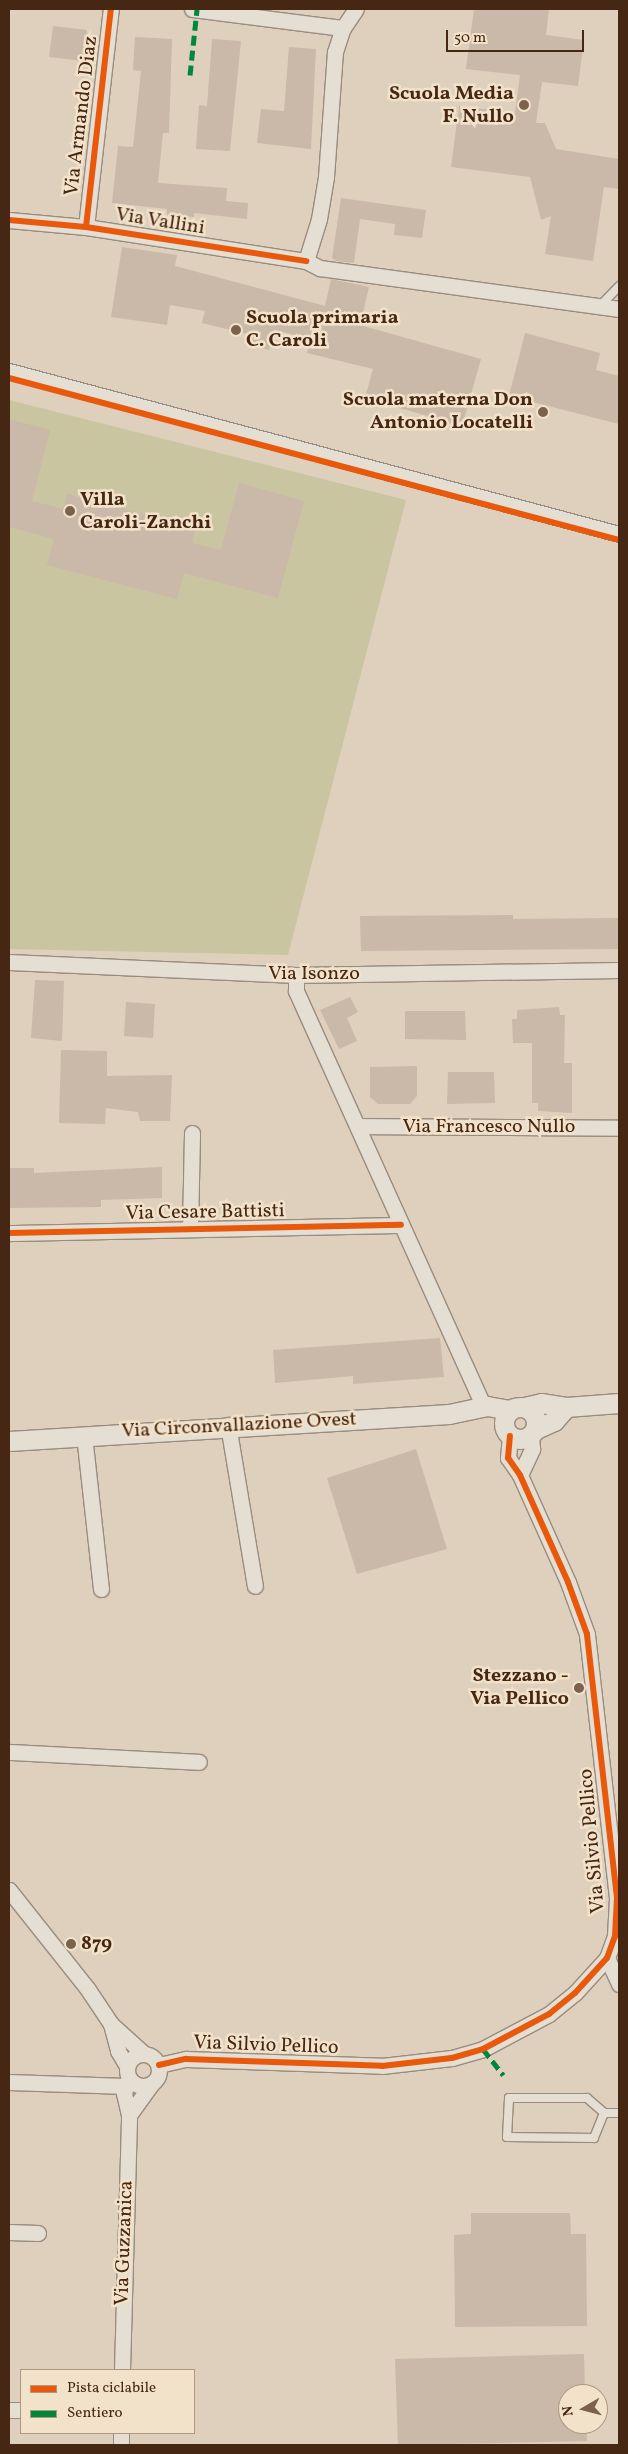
<!DOCTYPE html>
<style>
body{margin:0}
#map{position:relative;width:628px;height:2454px;overflow:hidden;background:#ded0bc;font-family:Vollkorn,serif}
div>[style]{position:absolute}
.green>*{inset:0;background:#c9c5a0}
.building>*{inset:0;background:#cab8a9}
.roads{filter:drop-shadow(1px 0 #988c7e) drop-shadow(-1px 0 #988c7e) drop-shadow(0 1px #988c7e) drop-shadow(0 -1px #988c7e)}
.service>*{height:8px;margin:-4px;padding:0 4px;transform-origin:4px;border-radius:4px;background:#e5ded3}
.minor>*{height:15px;margin:-7.5px;padding:0 7.5px;transform-origin:7.5px;border-radius:7.5px;background:#e5ded3}
.minor>.ring{margin:-7.5px;padding:0;box-sizing:content-box;background:none;border:15px solid #e5ded3;border-radius:50%}
.tertiary>*{height:19px;margin:-9.5px;padding:0 9.5px;transform-origin:9.5px;border-radius:9.5px;background:#e5ded3}
.tertiary>.ring{margin:-9.5px;padding:0;box-sizing:content-box;background:none;border:19px solid #e5ded3;border-radius:50%}
.quiet>*{height:5px;margin-top:-2.5px;transform-origin:0;background:repeating-linear-gradient(90deg,#00873e 0 10px,transparent 0 15px)}
.cycleway>*{height:6px;margin:-3px;padding:0 3px;transform-origin:3px;border-radius:3px;background:#e8590c}
.dots>*{width:14px;height:14px;translate:-50% -50%;box-sizing:border-box;border:2px solid #f3e2ca;border-radius:50%}
span{translate:-50% -50%;white-space:nowrap;text-align:center;line-height:1.15;-webkit-text-stroke:5px #f3e2ca;paint-order:stroke}
.poi-label{font-size:20px;color:#462714;font-weight:700}
.right{translate:-100% -50%;text-align:right}
.left{translate:0 -50%;text-align:left}
.street-label{font-size:20px;color:#462714}
.frame{position:absolute;inset:0;border:10px solid #462714;pointer-events:none}
.legend{position:absolute;left:20px;top:2369px;width:175px;height:65px;box-sizing:border-box;background:#f3e2ca;border:1px solid #ae9781;margin:0;padding:6px 9px;list-style:none;font-size:15px;color:#462714}
.legend li{display:flex;align-items:center;gap:10px;height:25px}
.legend b{width:25px;border:1px solid #ae9781}
.north{position:absolute;left:558px;top:2384px;width:50px;height:50px;box-sizing:border-box;background:#f3e2ca;border:1px solid #ae9781;border-radius:50%;rotate:262deg;font-size:14px;font-weight:700;line-height:20px;text-align:center;color:#462714}
.north::after{content:'';display:block;margin:auto;width:18px;height:22px;background:#7b624f;clip-path:polygon(50% 0,100% 100%,50% 72%,0 100%)}
.scale{position:absolute;left:446px;top:30px;width:138px;height:22px;box-sizing:border-box;border:2px solid #462714;border-top:0;padding-left:6px;font-size:15px;line-height:18px;white-space:nowrap;color:#462714;-webkit-text-stroke:4px #f3e2ca;paint-order:stroke}
</style>
<div id="map">
<div class="green">
<div style="clip-path:polygon(9px 400px,406px 500px,288px 955px,9px 949px)"></div>
</div>
<div class="building">
<div style="clip-path:polygon(474px 9px,549px 9px,546px 35px,584px 40px,578px 86px,542px 82px,536px 123px,545px 123px,556px 149px,619px 159px,619px 189px,604px 187px,593px 261px,545px 254px,551px 216px,541px 220px,530px 177px,451px 167px,459px 106px,515px 113px,520px 75px,466px 69px)"></div>
<div style="clip-path:polygon(53px 26px,87px 30px,83px 61px,49px 57px)"></div>
<div style="clip-path:polygon(135px 37px,172px 39px,169px 133px,163px 133px,158px 183px,227px 188px,226px 201px,248px 203px,247px 219px,194px 213px,194px 217px,167px 215px,167px 209px,112px 203px,118px 146px,133px 147px,141px 71px,133px 70px)"></div>
<div style="clip-path:polygon(212px 39px,241px 41px,230px 151px,196px 149px,199px 105px,207px 106px)"></div>
<div style="clip-path:polygon(289px 47px,316px 49px,311px 149px,257px 143px,261px 109px,284px 111px)"></div>
<div style="clip-path:polygon(341px 198px,426px 210px,422px 238px,394px 235px,395px 224px,360px 219px,354px 263px,336px 261px,332px 258px)"></div>
<div style="clip-path:polygon(122px 247px,177px 255px,175px 266px,325px 306px,331px 279px,369px 287px,360px 325px,481px 359px,462px 426px,365px 398px,373px 369px,307px 353px,311px 339px,274px 330px,269px 350px,249px 345px,251px 335px,202px 323px,205px 311px,170px 305px,167px 325px,111px 317px)"></div>
<div style="clip-path:polygon(525px 333px,600px 353px,596px 370px,619px 376px,619px 424px,509px 396px)"></div>
<div style="clip-path:polygon(9px 419px,50px 430px,32px 501px,63px 509px,67px 494px,196px 528px,192px 543px,221px 550px,239px 483px,304px 501px,278px 598px,184px 573px,177px 599px,47px 565px,54px 539px,9px 527px)"></div>
<div style="clip-path:polygon(513px 915px,513px 919px,619px 918px,619px 949px,361px 951px,360px 916px)"></div>
<div style="clip-path:polygon(35px 980px,64px 981px,62px 1041px,31px 1038px)"></div>
<div style="clip-path:polygon(350px 997px,358px 1012px,347px 1018px,357px 1041px,339px 1049px,320px 1010px)"></div>
<div style="clip-path:polygon(126px 1002px,155px 1004px,153px 1038px,124px 1036px)"></div>
<div style="clip-path:polygon(559px 1007px,560px 1015px,565px 1015px,564px 1063px,572px 1063px,572px 1113px,538px 1111px,538px 1103px,532px 1103px,532px 1043px,513px 1043px,512px 1019px,517px 1019px,517px 1010px)"></div>
<div style="clip-path:polygon(405px 1011px,465px 1011px,466px 1040px,405px 1039px)"></div>
<div style="clip-path:polygon(61px 1050px,107px 1051px,107px 1076px,172px 1075px,170px 1121px,140px 1121px,138px 1112px,106px 1108px,105px 1124px,59px 1123px)"></div>
<div style="clip-path:polygon(417px 1066px,417px 1096px,410px 1104px,378px 1104px,370px 1097px,370px 1067px)"></div>
<div style="clip-path:polygon(448px 1072px,494px 1072px,495px 1103px,447px 1104px)"></div>
<div style="clip-path:polygon(162px 1167px,162px 1198px,101px 1200px,101px 1207px,9px 1208px,9px 1168px,34px 1168px,34px 1173px)"></div>
<div style="clip-path:polygon(440px 1338px,444px 1377px,353px 1384px,353px 1376px,275px 1383px,273px 1350px)"></div>
<div style="clip-path:polygon(416px 1449px,447px 1549px,357px 1574px,327px 1478px)"></div>
<div style="clip-path:polygon(471px 2213px,570px 2213px,571px 2234px,586px 2234px,587px 2326px,455px 2327px,454px 2235px,471px 2234px)"></div>
<div style="clip-path:polygon(584px 2354px,585px 2394px,568px 2394px,568px 2424px,586px 2424px,587px 2441px,398px 2445px,395px 2359px)"></div>
</div>
<div class="roads">
<div class="service">
<div style="left:599px;top:307px;width:29px;rotate:-46deg"></div>
<div style="left:604px;top:2113px;width:27px;rotate:112deg"></div>
<div style="left:594px;top:2138px;width:87px;rotate:-179.3deg"></div>
<div style="left:507px;top:2137px;width:39px;rotate:-87deg"></div>
<div style="left:509px;top:2098px;width:78px"></div>
<div style="left:587px;top:2098px;width:23px;rotate:41deg"></div>
<div style="left:604px;top:2113px;width:15px"></div>
</div>
<div class="minor">
<div style="left:192px;top:9px;width:152px;rotate:7.2deg"></div>
<div style="left:9px;top:220px;width:77px;rotate:5.2deg"></div>
<div style="left:86px;top:227px;width:223px;rotate:8.8deg"></div>
<div style="left:306px;top:261px;width:16px;rotate:27deg"></div>
<div style="left:320px;top:268px;width:302px;rotate:7.8deg"></div>
<div style="left:86px;top:227px;width:219px;rotate:-83.5deg"></div>
<div style="left:306px;top:261px;width:44px;rotate:-72.8deg"></div>
<div style="left:319px;top:219px;width:43px;rotate:-80.5deg"></div>
<div style="left:326px;top:177px;width:125px;rotate:-85.9deg"></div>
<div style="left:335px;top:52px;width:25px;rotate:-72deg"></div>
<div style="left:343px;top:28px;width:23px;rotate:-56deg"></div>
<div style="left:9px;top:371px;width:631px;rotate:14.96deg"></div>
<div style="left:9px;top:962px;width:287px;rotate:2.6deg"></div>
<div style="left:296px;top:975px;width:323px;rotate:-0.9deg"></div>
<div style="left:296px;top:975px;width:16px;rotate:90deg"></div>
<div style="left:296px;top:991px;width:457px;rotate:65.7deg"></div>
<div style="left:358px;top:1126px;width:261px;rotate:0.4deg"></div>
<div style="left:190px;top:1229px;width:96px;rotate:-88.8deg"></div>
<div style="left:9px;top:1233px;width:392px;rotate:-1.2deg"></div>
<div style="left:228px;top:1425px;width:163px;rotate:80.5deg"></div>
<div style="left:84px;top:1435px;width:155px;rotate:83.7deg"></div>
<div style="left:520px;top:1475px;width:29px;rotate:-65deg"></div>
<div style="left:532px;top:1449px;width:13px;rotate:-94deg"></div>
<div style="left:9px;top:1752px;width:190px;rotate:3deg"></div>
<div style="left:9px;top:1890px;width:125px;rotate:51.5deg"></div>
<div style="left:87px;top:1988px;width:43px;rotate:56.3deg"></div>
<div style="left:111px;top:2024px;width:43px;rotate:42.2deg"></div>
<div style="left:607px;top:1958px;width:29px;rotate:65deg"></div>
<div style="left:111px;top:2024px;width:28px;rotate:75deg"></div>
<div style="left:118px;top:2051px;width:17px;rotate:59deg"></div>
<div class="ring" style="left:127px;top:2054px;width:17px;height:17px"></div>
<div style="left:159px;top:2065px;width:28px;rotate:-13deg"></div>
<div style="left:186px;top:2059px;width:196px;rotate:2deg"></div>
<div style="left:382px;top:2066px;width:70px;rotate:-6.5deg"></div>
<div style="left:452px;top:2058px;width:32px;rotate:-16deg"></div>
<div style="left:483px;top:2049px;width:75px;rotate:-27.9deg"></div>
<div style="left:549px;top:2014px;width:33px;rotate:-39deg"></div>
<div style="left:575px;top:1993px;width:47px;rotate:-47.6deg"></div>
<div style="left:607px;top:1958px;width:23px;rotate:-70deg"></div>
<div style="left:615px;top:1936px;width:38px;rotate:-87deg"></div>
<div style="left:617px;top:1898px;width:266px;rotate:-96.5deg"></div>
<div style="left:587px;top:1634px;width:55px;rotate:-110.1deg"></div>
<div style="left:568px;top:1582px;width:117px;rotate:-114.2deg"></div>
<div style="left:520px;top:1475px;width:21px;rotate:-125deg"></div>
<div style="left:508px;top:1458px;width:22px;rotate:-85deg"></div>
<div style="left:9px;top:2082px;width:117px;rotate:2deg"></div>
<div style="left:129px;top:2115px;width:39px;rotate:-54deg"></div>
<div style="left:9px;top:2232px;width:29px;rotate:2deg"></div>
<div style="left:122px;top:2370px;width:255px;rotate:-88.4deg"></div>
<div style="left:129px;top:2115px;width:23px;rotate:-103deg"></div>
<div style="left:124px;top:2093px;width:16px;rotate:-72deg"></div>
<div style="left:9px;top:2410px;width:12px"></div>
<div style="left:121px;top:2433px;width:12px;rotate:90deg"></div>
</div>
<div class="tertiary">
<div class="ring" style="left:504px;top:1407px;width:13px;height:13px"></div>
<div style="left:524px;top:1407px;width:17px;rotate:-13deg"></div>
<div style="left:541px;top:1403px;width:25px;rotate:9deg"></div>
<div style="left:566px;top:1407px;width:53px;rotate:-4.3deg"></div>
<div style="left:536px;top:1429px;width:20px;rotate:-24deg"></div>
<div style="left:554px;top:1421px;width:18px;rotate:-49deg"></div>
<div style="left:9px;top:1441px;width:441px;rotate:-3.5deg"></div>
<div style="left:449px;top:1414px;width:39px;rotate:-12deg"></div>
<div style="left:487px;top:1406px;width:23px;rotate:10deg"></div>
</div>
</div>
<div class="quiet">
<div style="left:190px;top:75px;width:66px;rotate:-83.9deg"></div>
<div style="left:483px;top:2049px;width:33px;rotate:52deg"></div>
</div>
<div class="cycleway">
<div style="left:9px;top:220px;width:77px;rotate:5.2deg"></div>
<div style="left:86px;top:227px;width:223px;rotate:8.8deg"></div>
<div style="left:86px;top:227px;width:219px;rotate:-83.5deg"></div>
<div style="left:9px;top:378px;width:631px;rotate:14.87deg"></div>
<div style="left:9px;top:1233px;width:392px;rotate:-1.2deg"></div>
<div style="left:159px;top:2065px;width:28px;rotate:-13deg"></div>
<div style="left:186px;top:2059px;width:196px;rotate:2deg"></div>
<div style="left:382px;top:2066px;width:70px;rotate:-6.5deg"></div>
<div style="left:452px;top:2058px;width:32px;rotate:-16deg"></div>
<div style="left:483px;top:2049px;width:75px;rotate:-27.9deg"></div>
<div style="left:549px;top:2014px;width:33px;rotate:-39deg"></div>
<div style="left:575px;top:1993px;width:47px;rotate:-47.6deg"></div>
<div style="left:607px;top:1958px;width:23px;rotate:-70deg"></div>
<div style="left:615px;top:1936px;width:38px;rotate:-87deg"></div>
<div style="left:617px;top:1898px;width:266px;rotate:-96.5deg"></div>
<div style="left:587px;top:1634px;width:55px;rotate:-110.1deg"></div>
<div style="left:568px;top:1582px;width:117px;rotate:-114.2deg"></div>
<div style="left:520px;top:1475px;width:21px;rotate:-125deg"></div>
<div style="left:508px;top:1458px;width:22px;rotate:-85deg"></div>
</div>
<div class="dots">
<div style="left:524px;top:105px;background:#7b624f"></div>
<div style="left:236px;top:330px;background:#7b624f"></div>
<div style="left:543px;top:412px;background:#7b624f"></div>
<div style="left:70px;top:511px;background:#7b624f"></div>
<div style="left:579px;top:1688px;background:#7b624f"></div>
<div style="left:71px;top:1944px;background:#7b624f"></div>
</div>
<div class="poi-label">
<span class="right" style="left:514px;top:106px">Scuola Media<br>F. Nullo</span>
<span class="left" style="left:246px;top:330px">Scuola primaria<br>C. Caroli</span>
<span class="right" style="left:533px;top:412px">Scuola materna Don<br>Antonio Locatelli</span>
<span class="left" style="left:80px;top:512px">Villa<br>Caroli-Zanchi</span>
<span class="right" style="left:569px;top:1688px">Stezzano -<br>Via Pellico</span>
<span class="left" style="left:81px;top:1944px">879</span>
</div>
<div class="street-label">
<span style="left:82px;top:116px;rotate:-83deg">Via Armando Diaz</span>
<span style="left:160px;top:222px;rotate:9deg">Via Vallini</span>
<span style="left:314px;top:974px">Via Isonzo</span>
<span style="left:489px;top:1127px">Via Francesco Nullo</span>
<span style="left:205px;top:1213px;rotate:-1deg">Via Cesare Battisti</span>
<span style="left:239px;top:1426px;rotate:-3deg">Via Circonvallazione Ovest</span>
<span style="left:593px;top:1841px;rotate:-95deg">Via Silvio Pellico</span>
<span style="left:266px;top:2046px;rotate:2deg">Via Silvio Pellico</span>
<span style="left:125px;top:2243px;rotate:-88deg">Via Guzzanica</span>
</div>
<div class="frame"></div>
<ul class="legend">
<li><b style="height:6px;background:#e8590c"></b>Pista ciclabile</li>
<li><b style="height:6px;background:#00873e"></b>Sentiero</li>
</ul>
<div class="north">N</div>
<div class="scale">50 m</div>
</div>
